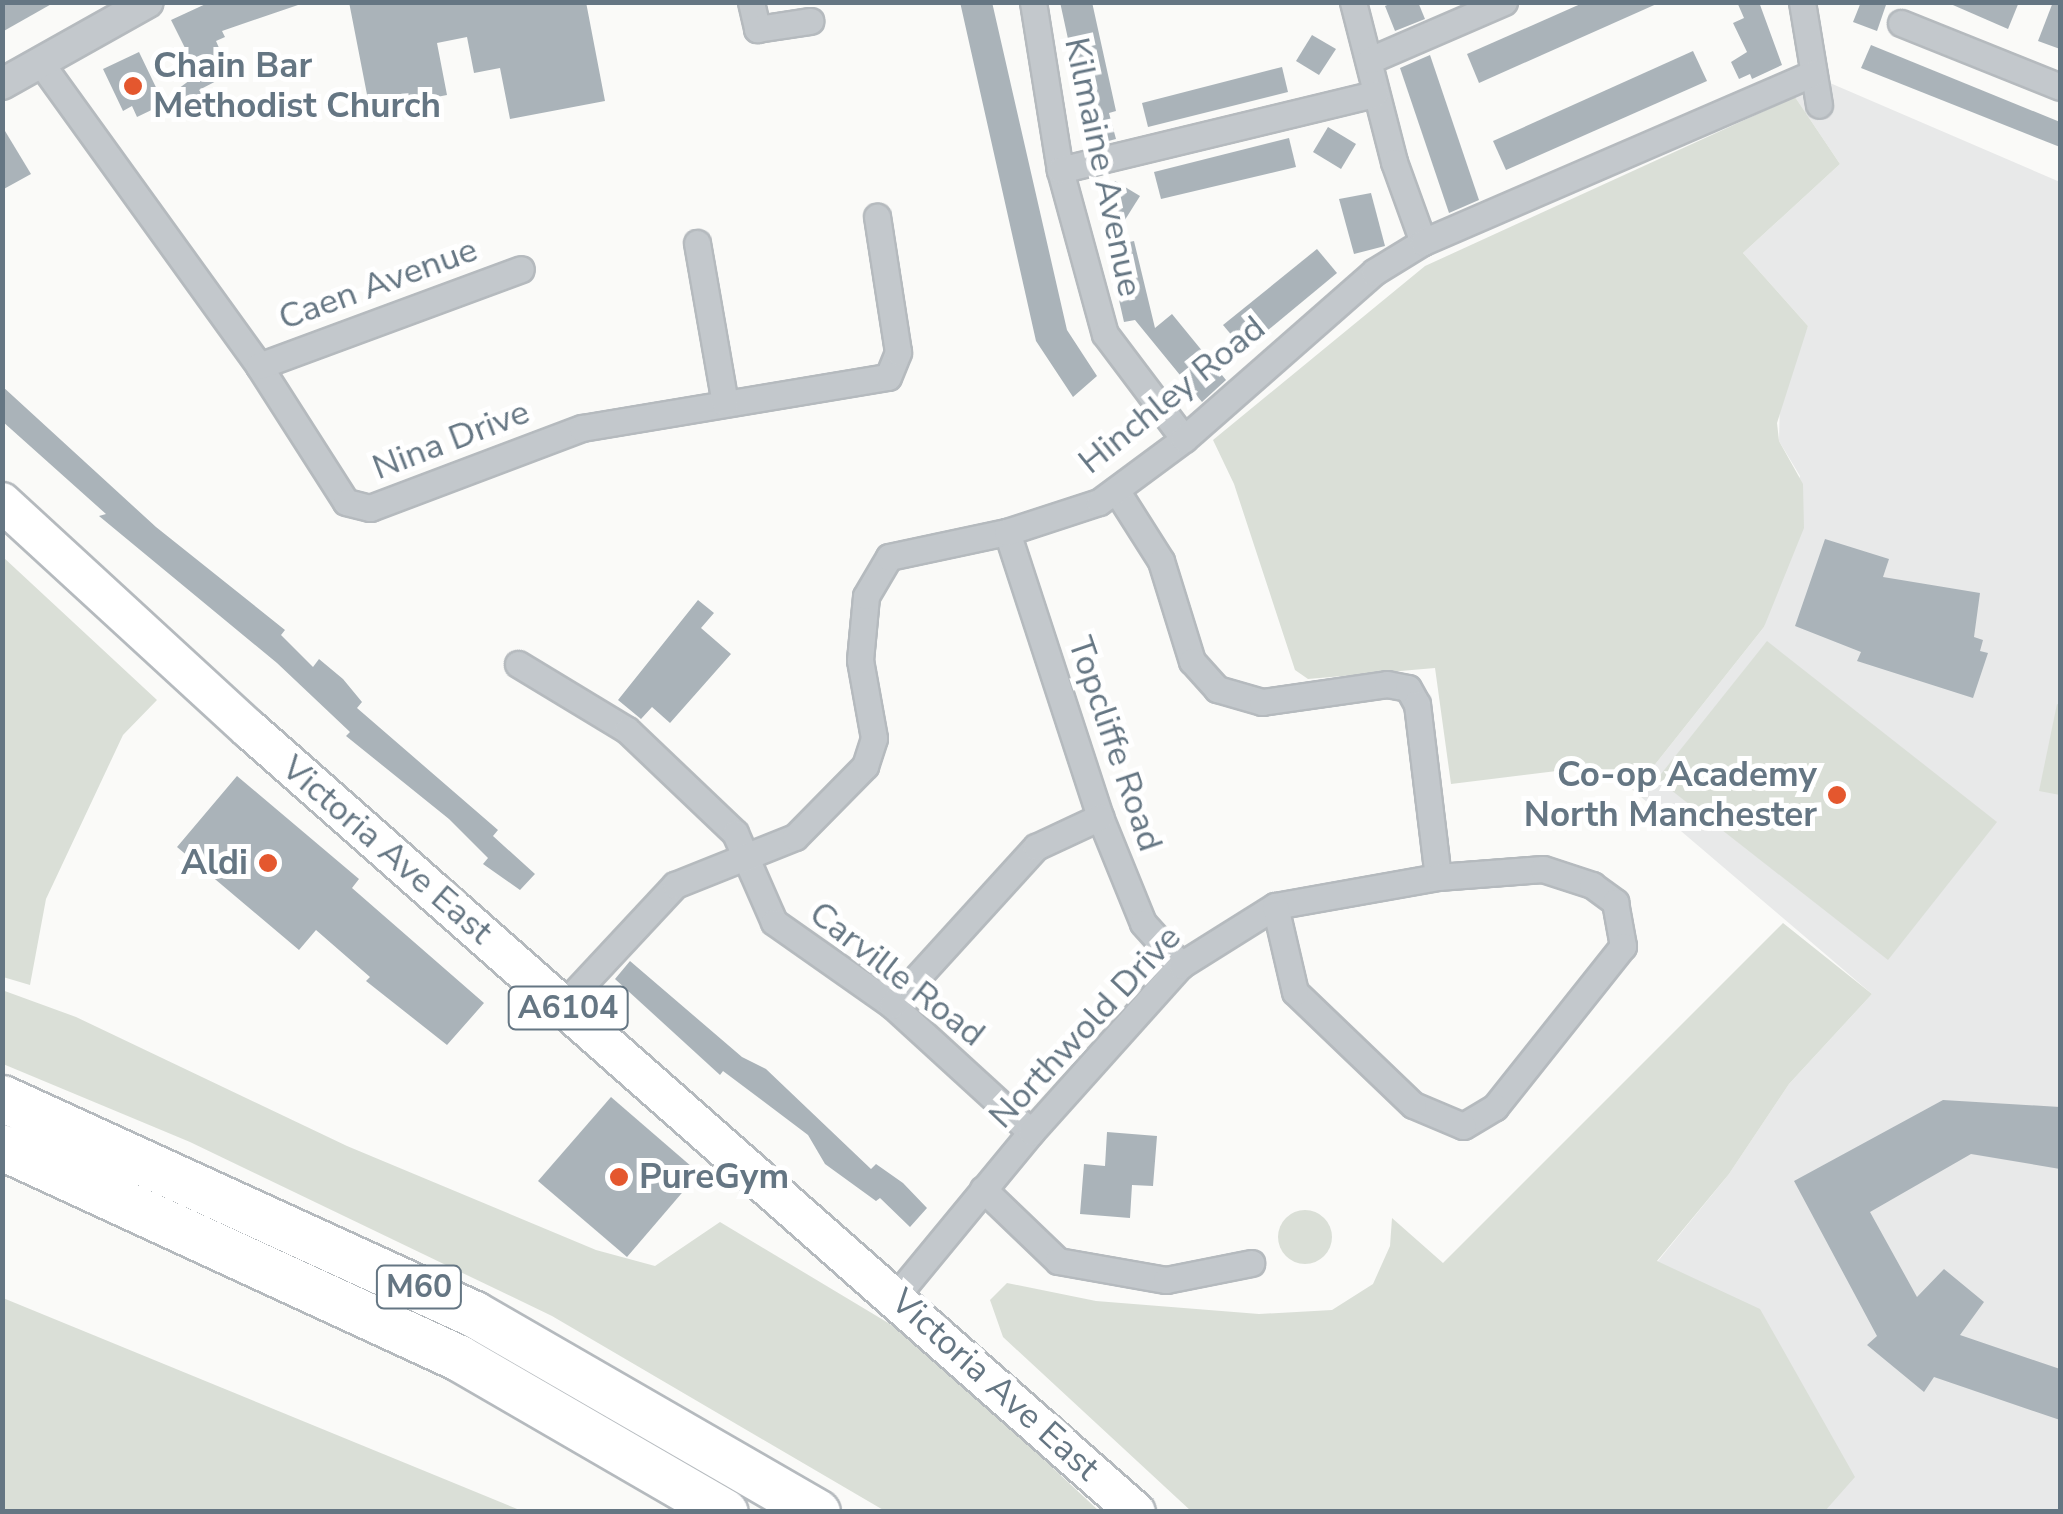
<!DOCTYPE html>
<style>
body{margin:0}
#map{position:relative;width:2063px;height:1514px;overflow:hidden;background:#fafaf8;font-family:"Nunito Sans",sans-serif}
div>[style]{position:absolute}
.built>*{inset:0;background:#e8e9e9}
.green>*{inset:0;background:#dadfd7}
.round{border-radius:50%}
.building>*{inset:0;background:#aab3b9}
.roads{filter:drop-shadow(2px 0 #b5babe) drop-shadow(-2px 0 #b5babe) drop-shadow(0 2px #b5babe) drop-shadow(0 -2px #b5babe)}
.minor>*{height:25px;margin:-12.5px;padding:0 12.5px;transform-origin:12.5px;border-radius:12.5px;background:#c3c8cc}
.tertiary>*{height:30px;margin:-15px;padding:0 15px;transform-origin:15px;border-radius:15px;background:#c3c8cc}
.primary>*{height:38px;margin:-19px;padding:0 19px;transform-origin:19px;border-radius:19px;background:#fff}
.motorway>*{height:45px;margin:-22.5px;padding:0 22.5px;transform-origin:22.5px;border-radius:22.5px;background:#fff}
.dots>*{width:28px;height:28px;translate:-50% -50%;box-sizing:border-box;border:5px solid #fff;border-radius:50%}
span{translate:-50% -50%;white-space:nowrap;text-align:center;line-height:1.15;-webkit-text-stroke:10px #fff;paint-order:stroke}
.shield-label span{padding:2px 8px;background:#fff;border:2px solid;border-radius:8px;-webkit-text-stroke-width:0}
.shield-label{font-size:32px;color:#657683;font-weight:700}
.poi-label{font-size:35px;color:#657683;font-weight:700}
.left{translate:0 -50%;text-align:left}
.right{translate:-100% -50%;text-align:right}
.street-label{font-size:35px;color:#657683}
.frame{position:absolute;inset:0;border:5px solid #657683;pointer-events:none}
</style>
<div id="map">
<div class="built">
<div style="clip-path:polygon(1830px 83px,2060px 182px,2060px 1511px,1667px 1511px,1649px 1272px,1729px 1174px,1789px 1084px,1872px 994px,1634px 791px,1764px 627px,1800px 476px,1779px 441px,1780px 397px,1808px 326px,1743px 253px,1840px 164px,1795px 97px)"></div>
</div>
<div class="green">
<div style="clip-path:polygon(1795px 97px,1840px 164px,1743px 253px,1808px 326px,1777px 423px,1779px 441px,1803px 484px,1804px 528px,1764px 627px,1634px 791px,1597px 766px,1451px 784px,1435px 668px,1308px 679px,1295px 670px,1234px 484px,1213px 440px,1425px 266px)"></div>
<div style="clip-path:polygon(3px 557px,157px 700px,123px 735px,46px 899px,30px 985px,3px 977px)"></div>
<div style="clip-path:polygon(1767px 641px,1997px 822px,1888px 960px,1657px 779px)"></div>
<div style="clip-path:polygon(2057px 704px,2060px 705px,2060px 795px,2039px 791px)"></div>
<div style="clip-path:polygon(1783px 923px,1872px 994px,1789px 1084px,1729px 1174px,1657px 1261px,1760px 1309px,1855px 1477px,1825px 1511px,1191px 1511px,1003px 1337px,990px 1300px,1007px 1283px,1096px 1301px,1259px 1314px,1332px 1310px,1373px 1284px,1390px 1246px,1392px 1218px,1443px 1263px)"></div>
<div style="clip-path:polygon(2px 990px,76px 1017px,347px 1146px,596px 1250px,655px 1266px,720px 1222px,915px 1339px,1099px 1511px,885px 1511px,552px 1316px,190px 1142px,3px 1064px)"></div>
<div class="round" style="left:1278px;top:1210px;width:54px;height:54px"></div>
<div style="clip-path:polygon(2px 1298px,3px 1298px,522px 1511px,3px 1511px)"></div>
</div>
<div class="building">
<div style="clip-path:polygon(2px 2px,55px 2px,2px 32px)"></div>
<div style="clip-path:polygon(210px 2px,298px 5px,222px 31px,225px 37px,216px 41px,223px 57px,216px 61px,226px 76px,199px 90px,210px 105px,187px 117px,170px 95px,198px 74px,171px 20px)"></div>
<div style="clip-path:polygon(349px 2px,586px 2px,605px 101px,510px 119px,500px 68px,474px 73px,467px 37px,437px 43px,447px 95px,370px 110px)"></div>
<div style="clip-path:polygon(960px 2px,992px 2px,1067px 330px,1097px 376px,1073px 397px,1036px 341px)"></div>
<div style="clip-path:polygon(1060px 2px,1092px 2px,1116px 111px,1109px 113px,1116px 139px,1085px 147px,1079px 124px,1086px 122px)"></div>
<div style="clip-path:polygon(1394px 2px,1418px 2px,1425px 19px,1395px 31px,1385px 6px)"></div>
<div style="clip-path:polygon(1585px 2px,1661px 2px,1479px 83px,1467px 54px)"></div>
<div style="clip-path:polygon(1737px 2px,1759px 2px,1782px 65px,1752px 79px,1750px 74px,1739px 79px,1731px 62px,1747px 52px,1733px 23px,1744px 18px)"></div>
<div style="clip-path:polygon(1861px 2px,1887px 2px,1877px 31px,1853px 22px)"></div>
<div style="clip-path:polygon(1946px 2px,2019px 2px,2008px 29px)"></div>
<div style="clip-path:polygon(2053px 2px,2060px 2px,2060px 49px,2038px 41px)"></div>
<div style="clip-path:polygon(1312px 35px,1336px 49px,1319px 75px,1296px 61px)"></div>
<div style="clip-path:polygon(1871px 45px,2060px 122px,2060px 147px,1861px 68px)"></div>
<div style="clip-path:polygon(1693px 51px,1707px 81px,1506px 170px,1493px 141px)"></div>
<div style="clip-path:polygon(139px 52px,164px 104px,137px 117px,132px 106px,123px 111px,103px 69px)"></div>
<div style="clip-path:polygon(1430px 55px,1479px 200px,1449px 213px,1400px 68px)"></div>
<div style="clip-path:polygon(1282px 67px,1288px 92px,1148px 127px,1142px 103px)"></div>
<div style="clip-path:polygon(2px 126px,31px 174px,2px 190px)"></div>
<div style="clip-path:polygon(1328px 127px,1356px 144px,1341px 169px,1313px 152px)"></div>
<div style="clip-path:polygon(1289px 138px,1296px 167px,1161px 199px,1154px 172px)"></div>
<div style="clip-path:polygon(1115px 181px,1140px 196px,1123px 223px,1099px 208px)"></div>
<div style="clip-path:polygon(1371px 193px,1385px 246px,1354px 254px,1339px 199px)"></div>
<div style="clip-path:polygon(1134px 241px,1155px 328px,1172px 314px,1226px 380px,1202px 402px,1135px 320px,1124px 322px,1107px 247px)"></div>
<div style="clip-path:polygon(1317px 249px,1337px 273px,1244px 350px,1223px 325px)"></div>
<div style="clip-path:polygon(2px 386px,156px 527px,285px 630px,281px 635px,313px 667px,319px 659px,343px 679px,362px 702px,357px 708px,498px 830px,493px 836px,535px 874px,520px 890px,483px 864px,488px 858px,449px 819px,346px 736px,350px 732px,277px 663px,99px 516px,106px 514px,2px 421px)"></div>
<div style="clip-path:polygon(1825px 539px,1889px 559px,1883px 577px,1980px 593px,1974px 637px,1983px 640px,1980px 651px,1988px 653px,1973px 698px,1857px 661px,1861px 652px,1795px 626px)"></div>
<div style="clip-path:polygon(698px 600px,714px 613px,701px 628px,731px 654px,670px 723px,652px 707px,641px 719px,618px 700px)"></div>
<div style="clip-path:polygon(237px 776px,359px 879px,352px 888px,484px 1003px,447px 1045px,366px 981px,370px 977px,316px 930px,299px 950px,177px 847px)"></div>
<div style="clip-path:polygon(630px 961px,742px 1057px,766px 1069px,871px 1169px,876px 1164px,903px 1183px,927px 1208px,910px 1227px,880px 1198px,876px 1201px,825px 1164px,808px 1135px,723px 1071px,720px 1075px,615px 979px)"></div>
<div style="clip-path:polygon(611px 1097px,699px 1173px,627px 1257px,538px 1181px)"></div>
<div style="clip-path:polygon(1943px 1100px,2060px 1107px,2060px 1169px,1971px 1154px,1870px 1212px,1917px 1297px,1944px 1269px,1984px 1302px,1960px 1335px,2060px 1369px,2060px 1420px,1934px 1377px,1924px 1392px,1867px 1345px,1877px 1336px,1794px 1181px)"></div>
<div style="clip-path:polygon(1107px 1132px,1157px 1136px,1153px 1186px,1132px 1185px,1130px 1218px,1080px 1214px,1084px 1164px,1105px 1166px)"></div>
</div>
<div class="roads">
<div class="minor">
<div style="left:751px;top:2px;width:28px;rotate:77deg"></div>
<div style="left:757px;top:29px;width:54px;rotate:-8.6deg"></div>
<div style="left:1033px;top:2px;width:170px;rotate:80.9deg"></div>
<div style="left:1060px;top:170px;width:170px;rotate:74.7deg"></div>
<div style="left:1105px;top:334px;width:131px;rotate:53deg"></div>
<div style="left:1353px;top:2px;width:165px;rotate:75.6deg"></div>
<div style="left:1394px;top:162px;width:85px;rotate:70.1deg"></div>
<div style="left:1802px;top:2px;width:104px;rotate:80.6deg"></div>
<div style="left:1901px;top:23px;width:171px;rotate:21.9deg"></div>
<div style="left:1370px;top:60px;width:146px;rotate:-23.4deg"></div>
<div style="left:40px;top:62px;width:375px;rotate:54.2deg"></div>
<div style="left:259px;top:366px;width:161px;rotate:57.4deg"></div>
<div style="left:346px;top:502px;width:25px;rotate:14deg"></div>
<div style="left:370px;top:508px;width:227px;rotate:-20.7deg"></div>
<div style="left:582px;top:428px;width:310px;rotate:-9.5deg"></div>
<div style="left:888px;top:377px;width:27px;rotate:-68deg"></div>
<div style="left:898px;top:352px;width:137px;rotate:-98.8deg"></div>
<div style="left:1060px;top:170px;width:324px;rotate:-13.6deg"></div>
<div style="left:697px;top:243px;width:162px;rotate:80.1deg"></div>
<div style="left:259px;top:366px;width:279px;rotate:-20.3deg"></div>
<div style="left:1116px;top:490px;width:84px;rotate:57.6deg"></div>
<div style="left:1161px;top:561px;width:105px;rotate:72.8deg"></div>
<div style="left:1192px;top:661px;width:38px;rotate:48deg"></div>
<div style="left:1217px;top:689px;width:47px;rotate:16.1deg"></div>
<div style="left:1262px;top:702px;width:126px;rotate:-8.2deg"></div>
<div style="left:1387px;top:684px;width:21px;rotate:11deg"></div>
<div style="left:1408px;top:688px;width:18px;rotate:61deg"></div>
<div style="left:1417px;top:704px;width:174px;rotate:83.1deg"></div>
<div style="left:1007px;top:532px;width:300px;rotate:71.9deg"></div>
<div style="left:1100px;top:817px;width:114px;rotate:67.9deg"></div>
<div style="left:1143px;top:923px;width:57px;rotate:47.9deg"></div>
<div style="left:518px;top:664px;width:127px;rotate:31.2deg"></div>
<div style="left:627px;top:730px;width:149px;rotate:43.6deg"></div>
<div style="left:735px;top:833px;width:97px;rotate:66.3deg"></div>
<div style="left:774px;top:922px;width:144px;rotate:35.1deg"></div>
<div style="left:892px;top:1005px;width:188px;rotate:42.4deg"></div>
<div style="left:564px;top:1004px;width:163px;rotate:-47deg"></div>
<div style="left:675px;top:885px;width:129px;rotate:-21.8deg"></div>
<div style="left:795px;top:837px;width:100px;rotate:-45.4deg"></div>
<div style="left:865px;top:766px;width:29px;rotate:-72deg"></div>
<div style="left:874px;top:738px;width:79px;rotate:-100.2deg"></div>
<div style="left:860px;top:660px;width:64px;rotate:-84.6deg"></div>
<div style="left:866px;top:596px;width:45px;rotate:-59.5deg"></div>
<div style="left:889px;top:557px;width:121px;rotate:-12deg"></div>
<div style="left:1007px;top:532px;width:97px;rotate:-18.1deg"></div>
<div style="left:1099px;top:502px;width:106px;rotate:-36.5deg"></div>
<div style="left:1184px;top:439px;width:253px;rotate:-41.3deg"></div>
<div style="left:1374px;top:272px;width:57px;rotate:-31.5deg"></div>
<div style="left:1423px;top:242px;width:424px;rotate:-23.4deg"></div>
<div style="left:892px;top:1005px;width:214px;rotate:-47.7deg"></div>
<div style="left:1036px;top:847px;width:71px;rotate:-25.1deg"></div>
<div style="left:983px;top:1189px;width:104px;rotate:43.8deg"></div>
<div style="left:1058px;top:1261px;width:110px;rotate:10deg"></div>
<div style="left:1166px;top:1280px;width:87px;rotate:-11.3deg"></div>
<div style="left:896px;top:1296px;width:212px;rotate:-50.5deg"></div>
<div style="left:1031px;top:1132px;width:224px;rotate:-48.1deg"></div>
<div style="left:1181px;top:965px;width:111px;rotate:-32.1deg"></div>
<div style="left:1275px;top:906px;width:166px;rotate:-10.1deg"></div>
<div style="left:1438px;top:877px;width:105px;rotate:-4.4deg"></div>
<div style="left:1543px;top:869px;width:52px;rotate:18.1deg"></div>
<div style="left:1592px;top:885px;width:29px;rotate:36deg"></div>
<div style="left:1615px;top:902px;width:45px;rotate:79.7deg"></div>
<div style="left:1623px;top:946px;width:206px;rotate:128.5deg"></div>
<div style="left:1495px;top:1107px;width:37px;rotate:149deg"></div>
<div style="left:1463px;top:1126px;width:54px;rotate:-157.2deg"></div>
<div style="left:1413px;top:1105px;width:163px;rotate:-136.2deg"></div>
<div style="left:1295px;top:992px;width:88px;rotate:-103.1deg"></div>
</div>
<div class="tertiary">
<div style="left:2px;top:84px;width:167px;rotate:-29.3deg"></div>
</div>
<div class="primary">
<div style="left:2px;top:502px;width:335px;rotate:42.6deg"></div>
<div style="left:249px;top:729px;width:1183px;rotate:41.44deg"></div>
</div>
<div class="motorway">
<div style="left:2px;top:1098px;width:519px;rotate:24.59deg"></div>
<div style="left:474px;top:1314px;width:396px;rotate:30deg"></div>
<div style="left:2px;top:1147px;width:503px;rotate:24.78deg"></div>
<div style="left:459px;top:1358px;width:307px;rotate:30.1deg"></div>
</div>
</div>
<div class="dots">
<div style="left:133px;top:86px;background:#e4572e"></div>
<div style="left:1837px;top:795px;background:#e4572e"></div>
<div style="left:268px;top:863px;background:#e4572e"></div>
<div style="left:619px;top:1177px;background:#e4572e"></div>
</div>
<div class="shield-label">
<span style="left:568px;top:1008px">A6104</span>
<span style="left:419px;top:1287px">M60</span>
</div>
<div class="poi-label">
<span class="left" style="left:153px;top:86px">Chain Bar<br>Methodist Church</span>
<span class="right" style="left:1817px;top:795px">Co-op Academy<br>North Manchester</span>
<span class="right" style="left:248px;top:863px">Aldi</span>
<span class="left" style="left:639px;top:1177px">PureGym</span>
</div>
<div class="street-label">
<span style="left:1103px;top:167px;rotate:78deg">Kilmaine Avenue</span>
<span style="left:378px;top:284px;rotate:-20deg">Caen Avenue</span>
<span style="left:1172px;top:395px;rotate:-39deg">Hinchley Road</span>
<span style="left:451px;top:440px;rotate:-21deg">Nina Drive</span>
<span style="left:1115px;top:744px;rotate:71deg">Topcliffe Road</span>
<span style="left:387px;top:850px;rotate:41deg">Victoria Ave East</span>
<span style="left:897px;top:974px;rotate:38deg">Carville Road</span>
<span style="left:1085px;top:1027px;rotate:-47deg">Northwold Drive</span>
<span style="left:995px;top:1385px;rotate:42deg">Victoria Ave East</span>
</div>
<div class="frame"></div>
</div>
